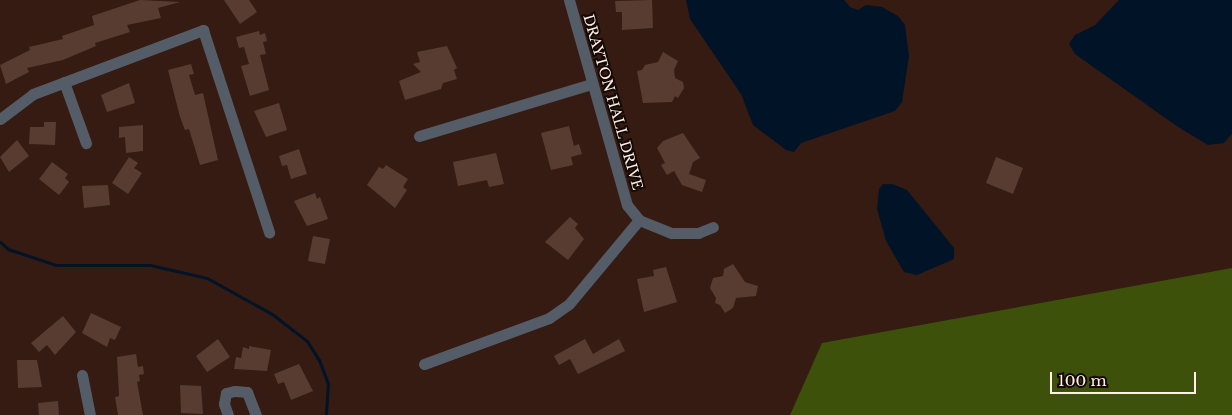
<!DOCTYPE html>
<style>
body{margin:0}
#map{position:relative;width:1232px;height:415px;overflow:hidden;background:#351b11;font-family:"Libre Baskerville",serif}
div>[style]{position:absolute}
.forest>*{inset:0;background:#3d510a}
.water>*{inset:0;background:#011427}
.stream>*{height:3px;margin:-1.5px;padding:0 1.5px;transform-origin:1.5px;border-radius:1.5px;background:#011427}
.building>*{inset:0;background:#593c31}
.minor>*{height:11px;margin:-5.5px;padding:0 5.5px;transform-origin:5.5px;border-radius:5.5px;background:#545d67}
span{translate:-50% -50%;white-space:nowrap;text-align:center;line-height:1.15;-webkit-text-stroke:4px #140905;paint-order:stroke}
.street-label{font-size:14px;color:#feefe9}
.scale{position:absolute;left:1050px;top:372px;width:146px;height:22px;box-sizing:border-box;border:2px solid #feefe9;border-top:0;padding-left:6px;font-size:15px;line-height:18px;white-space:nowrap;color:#feefe9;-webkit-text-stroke:4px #140905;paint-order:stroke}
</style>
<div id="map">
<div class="forest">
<div style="clip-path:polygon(1232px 268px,1232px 415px,790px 415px,822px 343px)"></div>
</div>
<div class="water">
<div style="clip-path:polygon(686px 0,844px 0,850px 7px,858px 10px,866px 5px,882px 7px,898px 16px,905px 25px,909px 56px,902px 102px,895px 111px,801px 143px,794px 152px,786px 150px,753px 125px,741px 94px,690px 19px)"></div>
<div style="clip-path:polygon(1119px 0,1232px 0,1232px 134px,1224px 143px,1208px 145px,1178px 127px,1075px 54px,1069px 44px,1075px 35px,1095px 25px)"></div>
<div style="clip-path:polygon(883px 184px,892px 184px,907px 190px,954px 248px,954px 259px,917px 275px,904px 272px,886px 241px,877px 209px,879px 189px)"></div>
</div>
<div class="stream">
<div style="left:0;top:242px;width:11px;rotate:41deg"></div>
<div style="left:8px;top:249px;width:51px;rotate:18.4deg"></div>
<div style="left:56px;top:265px;width:94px"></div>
<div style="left:150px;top:265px;width:58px;rotate:12.8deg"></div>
<div style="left:207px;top:278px;width:74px;rotate:29deg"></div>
<div style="left:272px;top:314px;width:44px;rotate:37.6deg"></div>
<div style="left:307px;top:341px;width:22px;rotate:58deg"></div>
<div style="left:319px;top:360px;width:25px;rotate:69deg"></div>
<div style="left:328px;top:383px;width:32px;rotate:94deg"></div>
</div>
<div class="building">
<div style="clip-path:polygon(140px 0,180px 2px,158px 8px,161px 18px,127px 25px,130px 32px,95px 43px,96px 46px,63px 60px,27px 68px,29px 72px,6px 84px,0 65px,30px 50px,29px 47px,63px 39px,62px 36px,94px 25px,92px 16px)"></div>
<div style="clip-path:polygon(224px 0,249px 0,257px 12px,240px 24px)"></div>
<div style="clip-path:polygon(652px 0,653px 28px,622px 30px,622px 12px,616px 12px,615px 1px)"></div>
<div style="clip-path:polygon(259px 31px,260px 35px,265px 33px,267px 41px,263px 42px,266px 54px,260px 55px,269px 90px,250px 96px,241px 66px,249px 64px,244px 47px,239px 48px,236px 37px)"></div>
<div style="clip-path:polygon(447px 46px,457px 68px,454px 70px,457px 79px,443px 83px,441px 89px,405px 100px,399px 81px,421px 72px,413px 64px,420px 62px,417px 52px)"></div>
<div style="clip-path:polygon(663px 52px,678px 61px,674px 70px,675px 78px,683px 82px,684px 88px,678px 98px,675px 96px,672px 102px,643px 103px,637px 71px,642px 70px,645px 65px,658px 62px)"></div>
<div style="clip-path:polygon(191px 64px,194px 74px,189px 75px,195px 95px,203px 93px,218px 160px,200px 165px,189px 129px,185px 130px,180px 117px,168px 70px)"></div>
<div style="clip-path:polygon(129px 83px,135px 103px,107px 112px,101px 95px)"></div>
<div style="clip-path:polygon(279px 103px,287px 130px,266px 137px,254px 111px)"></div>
<div style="clip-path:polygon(44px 122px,56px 122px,55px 145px,29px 144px,30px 127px,44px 127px)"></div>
<div style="clip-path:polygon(143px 125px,143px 151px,126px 153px,125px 137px,119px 138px,119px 127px)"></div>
<div style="clip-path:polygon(569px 126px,574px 146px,579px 144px,582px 154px,571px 157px,573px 165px,551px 170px,541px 133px)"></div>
<div style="clip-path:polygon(683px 133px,700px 158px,693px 162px,689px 174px,706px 180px,702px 192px,682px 185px,674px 171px,667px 175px,661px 165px,665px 163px,657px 148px,663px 141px)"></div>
<div style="clip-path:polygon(17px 140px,29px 156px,9px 172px,0 157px)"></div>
<div style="clip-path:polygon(299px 149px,307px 174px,291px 179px,287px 165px,282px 166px,279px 156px)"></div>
<div style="clip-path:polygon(496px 153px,504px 184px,489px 187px,487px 180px,458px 186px,453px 162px)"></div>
<div style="clip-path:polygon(129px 157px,138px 163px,134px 168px,142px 173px,128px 194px,112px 183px)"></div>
<div style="clip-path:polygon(996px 157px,1023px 168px,1013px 194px,986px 183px)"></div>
<div style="clip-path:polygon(52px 162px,68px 174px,65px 178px,69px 182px,59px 195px,39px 179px)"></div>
<div style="clip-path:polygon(386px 165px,408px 179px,403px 187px,407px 190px,395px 208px,367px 185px,379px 167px,383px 169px)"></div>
<div style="clip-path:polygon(108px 185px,110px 205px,84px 208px,82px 186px)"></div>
<div style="clip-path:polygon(315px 193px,317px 199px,320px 197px,328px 219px,307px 226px,294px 201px)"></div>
<div style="clip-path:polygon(570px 217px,578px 224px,575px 228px,584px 239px,568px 260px,545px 242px)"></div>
<div style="clip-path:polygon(313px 236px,330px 239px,325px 264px,308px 261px)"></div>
<div style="clip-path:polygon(733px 264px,745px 282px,758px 286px,756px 296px,736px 298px,733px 308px,725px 313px,720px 305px,715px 303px,716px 298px,710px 288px,713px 278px,723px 276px,724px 269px)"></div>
<div style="clip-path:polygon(666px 267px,677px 302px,644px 312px,637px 279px,654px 276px,653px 270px)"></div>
<div style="clip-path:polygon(91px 313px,121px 327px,115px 340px,110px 338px,107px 347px,82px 333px)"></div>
<div style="clip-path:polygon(63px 316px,76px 332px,55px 355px,47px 345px,39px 352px,31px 343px)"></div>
<div style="clip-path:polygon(218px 339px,230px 357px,207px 372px,196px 356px)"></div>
<div style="clip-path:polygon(585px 339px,593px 354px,619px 339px,625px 351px,578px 374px,570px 359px,559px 365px,554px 356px)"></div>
<div style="clip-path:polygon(249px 346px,271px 350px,267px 371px,234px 369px,236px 357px,241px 358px,243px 347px,249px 349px)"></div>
<div style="clip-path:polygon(136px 354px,138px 367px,143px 366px,144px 374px,139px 375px,140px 381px,137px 382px,143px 415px,118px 415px,115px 397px,119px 396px,117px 357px)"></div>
<div style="clip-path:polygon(17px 360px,37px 360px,42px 387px,18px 388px)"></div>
<div style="clip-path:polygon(299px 364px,313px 391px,291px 400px,284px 382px,278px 384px,274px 374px)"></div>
<div style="clip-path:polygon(180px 385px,201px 386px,203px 414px,181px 413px)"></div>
<div style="clip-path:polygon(58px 401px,59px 415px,39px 415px,38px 403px)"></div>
</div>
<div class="minor">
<div style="left:569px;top:0;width:213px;rotate:74.2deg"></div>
<div style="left:627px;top:205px;width:19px;rotate:51deg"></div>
<div style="left:639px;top:220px;width:35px;rotate:22deg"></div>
<div style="left:672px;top:233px;width:26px"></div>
<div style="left:698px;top:233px;width:16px;rotate:-22deg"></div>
<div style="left:64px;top:82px;width:65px;rotate:70.2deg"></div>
<div style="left:0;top:119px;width:41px;rotate:-37.1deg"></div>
<div style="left:33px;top:94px;width:182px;rotate:-20.6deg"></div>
<div style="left:203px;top:30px;width:213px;rotate:71.9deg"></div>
<div style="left:419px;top:136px;width:180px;rotate:-16.8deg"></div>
<div style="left:424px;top:364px;width:133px;rotate:-20.2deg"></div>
<div style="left:549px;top:318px;width:24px;rotate:-35deg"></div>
<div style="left:569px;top:304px;width:109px;rotate:-50.2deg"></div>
<div style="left:82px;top:375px;width:41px;rotate:78.7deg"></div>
<div style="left:228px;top:415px;width:12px;rotate:-110deg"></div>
<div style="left:224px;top:404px;width:11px;rotate:-80deg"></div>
<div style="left:226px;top:393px;width:9px;rotate:-13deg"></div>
<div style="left:235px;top:391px;width:12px;rotate:5deg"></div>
<div style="left:247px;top:392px;width:25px;rotate:69deg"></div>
</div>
<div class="street-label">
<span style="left:613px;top:102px;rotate:74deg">DRAYTON HALL DRIVE</span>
</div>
<div class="scale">100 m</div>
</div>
